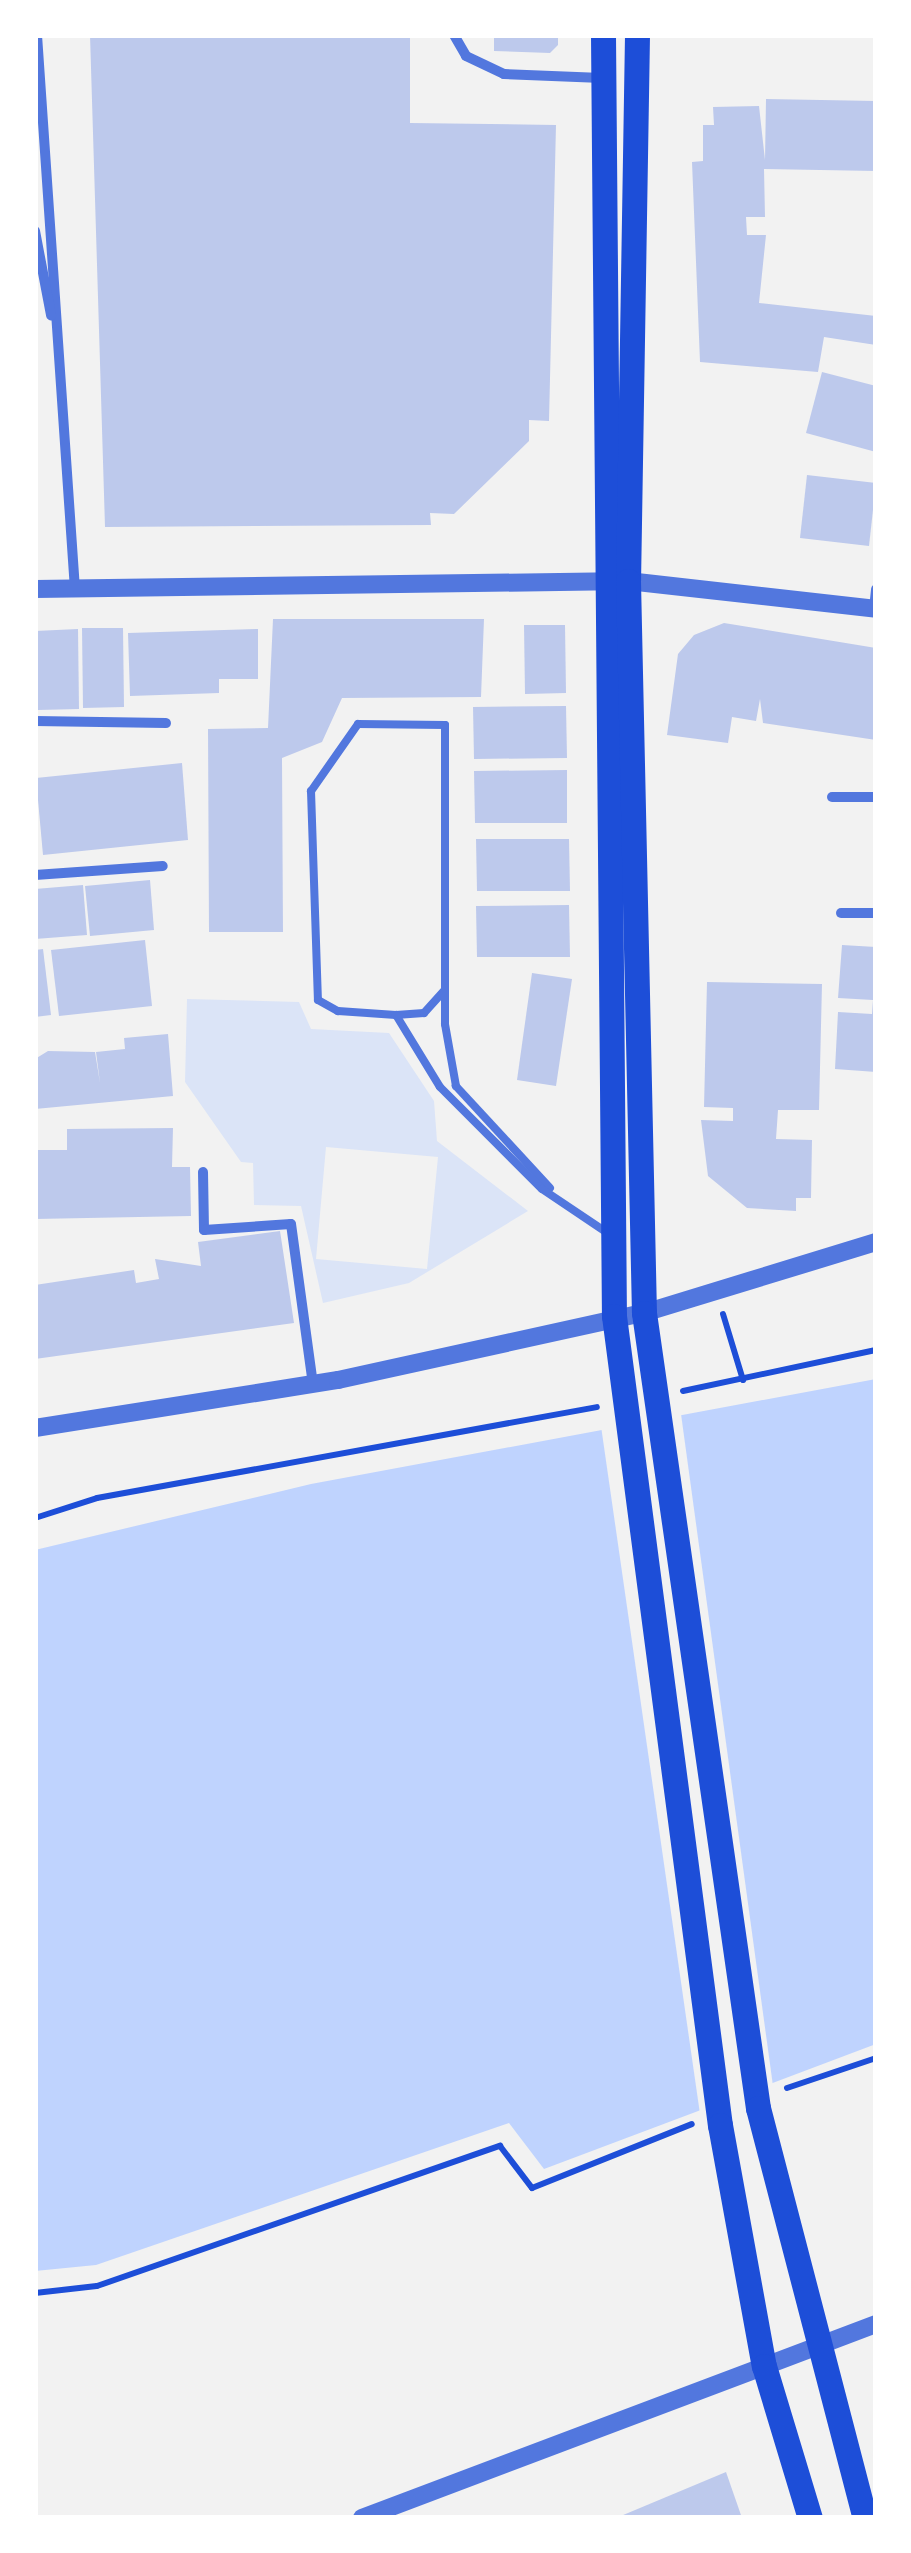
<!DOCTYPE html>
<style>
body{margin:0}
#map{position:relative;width:911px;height:2553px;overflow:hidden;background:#f2f2f2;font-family:"Roboto Condensed",sans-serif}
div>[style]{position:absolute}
.green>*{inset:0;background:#dbe4f7}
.water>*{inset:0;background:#bfd3fe}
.pier>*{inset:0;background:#f2f2f2}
.building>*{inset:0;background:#bdc9ec}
.path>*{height:6px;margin:-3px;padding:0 3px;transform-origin:3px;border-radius:3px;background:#1d4ed8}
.service>*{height:8px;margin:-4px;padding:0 4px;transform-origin:4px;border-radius:4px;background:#5277de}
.minor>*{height:10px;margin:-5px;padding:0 5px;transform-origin:5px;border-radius:5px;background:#5277de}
.tertiary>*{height:18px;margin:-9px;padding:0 9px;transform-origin:9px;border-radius:9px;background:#5277de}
.primary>*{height:25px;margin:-12.5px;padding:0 12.5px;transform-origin:12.5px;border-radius:12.5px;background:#1d4ed8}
span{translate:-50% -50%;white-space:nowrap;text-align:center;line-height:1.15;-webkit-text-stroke:9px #fff;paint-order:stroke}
.frame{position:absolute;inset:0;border:38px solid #fff;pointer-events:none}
</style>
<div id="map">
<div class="green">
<div style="clip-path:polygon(evenodd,187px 999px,299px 1002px,311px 1029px,389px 1033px,434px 1101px,437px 1141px,528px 1211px,409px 1283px,323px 1303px,301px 1206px,254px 1205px,253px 1163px,241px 1162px,185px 1082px,187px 999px,326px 1147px,438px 1157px,427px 1269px,316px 1259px,326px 1147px)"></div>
</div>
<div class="water">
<div style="clip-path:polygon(876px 1379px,876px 2044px,544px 2169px,509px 2123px,96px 2265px,35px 2271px,35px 1550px,311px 1484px)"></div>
</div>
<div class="pier">
<div style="clip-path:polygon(681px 1414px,773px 2086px,700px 2114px,601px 1426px)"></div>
</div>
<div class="building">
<div style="clip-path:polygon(90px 35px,410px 35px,410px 123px,556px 125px,549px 421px,529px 420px,529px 441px,454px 514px,430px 513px,431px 525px,105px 527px)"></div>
<div style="clip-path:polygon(494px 35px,558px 35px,558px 45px,550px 53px,494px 51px)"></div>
<div style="clip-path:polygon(766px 99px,876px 101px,876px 171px,764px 169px,765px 217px,746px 217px,747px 235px,766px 235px,759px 303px,876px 316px,876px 345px,824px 337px,818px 372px,700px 362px,692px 162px,703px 161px,703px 125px,714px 125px,713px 107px,759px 106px,765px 160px)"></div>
<div style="clip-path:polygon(822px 372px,876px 386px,876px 452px,806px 433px)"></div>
<div style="clip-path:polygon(807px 475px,876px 483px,869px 546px,800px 538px)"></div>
<div style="clip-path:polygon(273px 619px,484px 619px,481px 697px,342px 698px,322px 742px,282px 758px,283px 932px,209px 932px,208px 729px,268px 728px)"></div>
<div style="clip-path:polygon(724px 623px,876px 648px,876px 740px,763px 723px,760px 699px,756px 721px,732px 717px,728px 743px,667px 735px,678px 654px,694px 635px)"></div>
<div style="clip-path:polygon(524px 625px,565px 625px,566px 693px,525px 694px)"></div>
<div style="clip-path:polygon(82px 628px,123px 628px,124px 707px,83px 708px)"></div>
<div style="clip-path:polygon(78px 629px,79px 709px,38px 710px,35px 631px)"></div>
<div style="clip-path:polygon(258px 629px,258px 679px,219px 679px,219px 693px,130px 696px,128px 633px)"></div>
<div style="clip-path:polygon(566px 706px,567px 758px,474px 759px,473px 707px)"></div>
<div style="clip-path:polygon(182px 763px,188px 840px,43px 855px,36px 778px)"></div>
<div style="clip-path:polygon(567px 770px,567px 823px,475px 823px,474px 771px)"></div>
<div style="clip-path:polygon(476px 839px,569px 839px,570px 891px,477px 891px)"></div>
<div style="clip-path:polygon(150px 880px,154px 930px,90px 936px,85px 886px)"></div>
<div style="clip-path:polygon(83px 885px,87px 935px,35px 939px,35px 889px)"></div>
<div style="clip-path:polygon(569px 905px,570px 957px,477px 957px,476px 906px)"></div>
<div style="clip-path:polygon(145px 940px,152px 1006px,59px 1016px,51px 950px)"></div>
<div style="clip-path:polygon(842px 945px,876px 947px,876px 1072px,835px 1069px,838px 1012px,872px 1014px,873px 1000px,838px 998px)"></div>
<div style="clip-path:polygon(43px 949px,51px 1015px,35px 1017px,35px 950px)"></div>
<div style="clip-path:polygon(532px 973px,572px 979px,556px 1086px,517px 1080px)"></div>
<div style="clip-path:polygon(707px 982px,822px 984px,819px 1110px,778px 1110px,776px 1139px,812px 1140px,811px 1198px,796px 1198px,796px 1211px,747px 1208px,708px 1176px,701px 1120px,733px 1121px,733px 1108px,704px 1107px)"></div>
<div style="clip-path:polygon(168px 1034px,173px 1096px,35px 1109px,35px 1059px,48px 1051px,95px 1052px,100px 1083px,96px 1052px,125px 1049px,124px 1038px)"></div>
<div style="clip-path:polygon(173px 1128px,172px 1167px,190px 1167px,191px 1216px,35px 1219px,36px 1150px,67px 1150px,67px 1129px)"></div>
<div style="clip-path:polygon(280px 1231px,294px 1323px,35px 1359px,35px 1285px,134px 1270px,136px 1283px,159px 1279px,155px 1259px,201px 1266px,198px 1242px)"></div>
<div style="clip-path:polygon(726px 2472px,742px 2518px,616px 2518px)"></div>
</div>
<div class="path">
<div style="left:723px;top:1314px;width:69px;rotate:73.1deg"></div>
<div style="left:683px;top:1391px;width:197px;rotate:-12deg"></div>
<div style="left:35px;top:1518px;width:65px;rotate:-17.9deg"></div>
<div style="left:97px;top:1498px;width:508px;rotate:-10.31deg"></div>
<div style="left:787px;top:2088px;width:94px;rotate:-18.6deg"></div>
<div style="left:35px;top:2293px;width:62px;rotate:-6.4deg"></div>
<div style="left:97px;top:2286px;width:427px;rotate:-19.2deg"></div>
<div style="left:500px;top:2146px;width:53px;rotate:52.7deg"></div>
<div style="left:532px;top:2188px;width:172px;rotate:-21.8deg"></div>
</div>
<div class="service">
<div style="left:396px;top:1015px;width:28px;rotate:-4deg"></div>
<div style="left:424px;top:1013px;width:30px;rotate:-48deg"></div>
<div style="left:550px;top:1188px;width:139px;rotate:-132.7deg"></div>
<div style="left:456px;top:1086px;width:63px;rotate:-100.1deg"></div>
<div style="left:445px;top:1024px;width:299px;rotate:-90deg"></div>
<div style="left:445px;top:725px;width:87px;rotate:-179.3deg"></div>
<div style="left:358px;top:724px;width:82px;rotate:125deg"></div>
<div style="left:311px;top:791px;width:209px;rotate:88.1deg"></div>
<div style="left:318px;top:1000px;width:23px;rotate:29deg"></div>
<div style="left:338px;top:1011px;width:58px;rotate:3.9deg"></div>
<div style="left:396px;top:1015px;width:84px;rotate:58.6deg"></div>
<div style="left:440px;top:1087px;width:144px;rotate:45deg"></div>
<div style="left:542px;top:1189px;width:81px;rotate:33.9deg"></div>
</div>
<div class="minor">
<div style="left:37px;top:35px;width:555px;rotate:86.08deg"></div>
<div style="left:454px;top:35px;width:24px;rotate:60deg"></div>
<div style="left:466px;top:56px;width:42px;rotate:25.3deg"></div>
<div style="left:504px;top:74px;width:98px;rotate:2.3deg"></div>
<div style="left:35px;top:231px;width:86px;rotate:79.2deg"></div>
<div style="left:874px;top:609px;width:20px;rotate:-84deg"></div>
<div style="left:35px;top:721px;width:131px;rotate:0.9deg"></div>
<div style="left:832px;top:797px;width:44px"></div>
<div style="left:35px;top:875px;width:128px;rotate:-4deg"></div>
<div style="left:841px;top:913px;width:35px"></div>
<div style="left:203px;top:1172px;width:58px;rotate:89deg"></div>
<div style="left:204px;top:1230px;width:87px;rotate:-3.9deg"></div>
<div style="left:291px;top:1224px;width:162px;rotate:82.2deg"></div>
</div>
<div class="tertiary">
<div style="left:35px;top:589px;width:593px;rotate:-0.77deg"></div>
<div style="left:628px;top:581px;width:250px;rotate:6.4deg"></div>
<div style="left:35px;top:1428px;width:307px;rotate:-9deg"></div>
<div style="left:338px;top:1380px;width:313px;rotate:-12.4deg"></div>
<div style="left:644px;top:1313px;width:243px;rotate:-17deg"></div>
<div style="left:362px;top:2518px;width:549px;rotate:-20.68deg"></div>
</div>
<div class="primary">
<div style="left:603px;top:35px;width:1281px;rotate:89.51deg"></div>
<div style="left:614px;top:1316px;width:816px;rotate:82.54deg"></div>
<div style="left:720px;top:2125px;width:245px;rotate:79.7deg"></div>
<div style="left:764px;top:2366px;width:159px;rotate:73.2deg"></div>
<div style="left:637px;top:35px;width:546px;rotate:90.94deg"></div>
<div style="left:628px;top:581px;width:732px;rotate:88.75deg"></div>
<div style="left:644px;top:1313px;width:803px;rotate:81.84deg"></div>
<div style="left:758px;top:2108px;width:424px;rotate:75.4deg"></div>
</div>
<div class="frame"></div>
</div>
